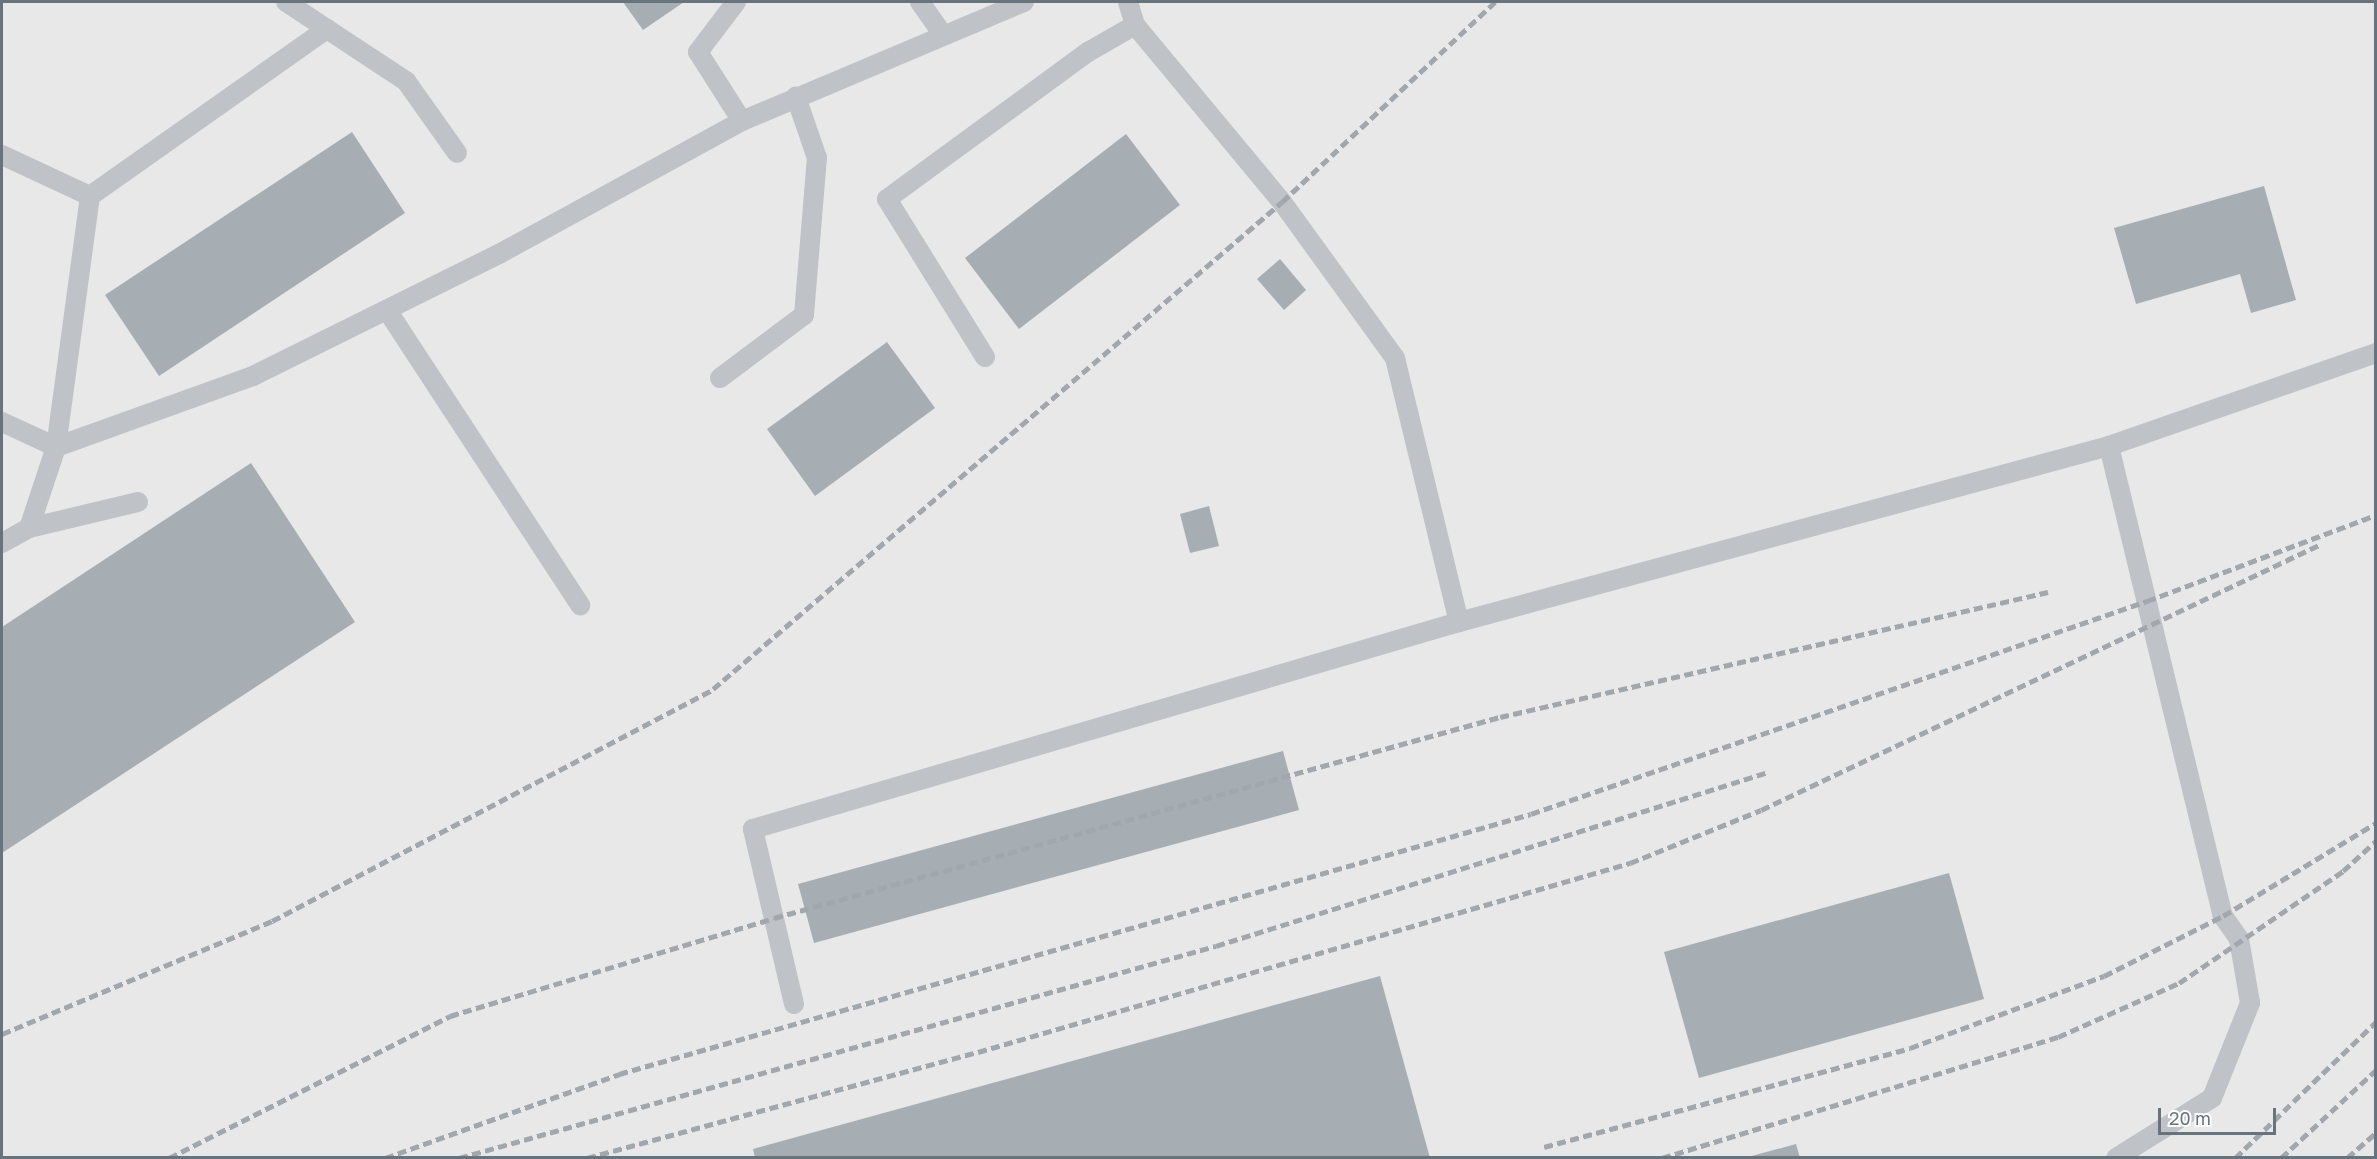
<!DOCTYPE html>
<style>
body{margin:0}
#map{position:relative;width:2377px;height:1159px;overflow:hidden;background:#f9f9f7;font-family:"Golos Text",sans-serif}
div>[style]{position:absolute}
.built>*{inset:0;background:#e7e8e7}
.building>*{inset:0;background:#a7aeb3}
.service>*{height:20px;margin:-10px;padding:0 10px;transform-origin:10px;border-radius:10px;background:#bfc2c6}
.rail>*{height:4.5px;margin-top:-2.25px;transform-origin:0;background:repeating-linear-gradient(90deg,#a1a7ac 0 9px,transparent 0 13.5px)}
span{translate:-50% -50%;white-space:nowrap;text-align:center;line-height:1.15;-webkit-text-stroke:6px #fff;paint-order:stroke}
.frame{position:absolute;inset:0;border:3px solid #67747e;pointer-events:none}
.scale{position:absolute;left:2158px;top:1108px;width:118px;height:27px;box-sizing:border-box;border:3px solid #67747e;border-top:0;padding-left:8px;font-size:18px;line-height:21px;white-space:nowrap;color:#67747e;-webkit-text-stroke:4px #fff;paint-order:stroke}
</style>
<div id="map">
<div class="built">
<div style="clip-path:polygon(2px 2px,2375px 2px,2375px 1157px,2px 1157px)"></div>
</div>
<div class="building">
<div style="clip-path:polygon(623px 2px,684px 2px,643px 30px)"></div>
<div style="clip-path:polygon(352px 132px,405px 213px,159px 376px,105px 295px)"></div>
<div style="clip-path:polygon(1126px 134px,1180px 205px,1019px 329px,965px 258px)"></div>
<div style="clip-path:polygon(2264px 186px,2296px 300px,2251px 313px,2240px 274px,2136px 304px,2114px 228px)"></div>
<div style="clip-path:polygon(1280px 259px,1306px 290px,1284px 310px,1257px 279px)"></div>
<div style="clip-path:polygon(887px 342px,935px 408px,815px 496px,767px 429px)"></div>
<div style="clip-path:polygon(251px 463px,355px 622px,2px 853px,2px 627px)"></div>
<div style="clip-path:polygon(1209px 506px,1219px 546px,1190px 553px,1180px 514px)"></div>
<div style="clip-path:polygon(1283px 751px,1299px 810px,814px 943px,798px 884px)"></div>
<div style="clip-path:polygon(1949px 873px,1984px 999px,1699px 1078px,1664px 952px)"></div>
<div style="clip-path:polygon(1380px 976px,1430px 1158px,755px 1158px,753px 1149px)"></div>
<div style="clip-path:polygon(1796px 1144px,1800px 1158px,1748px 1158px,1748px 1157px)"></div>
</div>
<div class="service">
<div style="left:736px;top:2px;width:63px;rotate:127.2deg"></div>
<div style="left:698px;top:52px;width:82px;rotate:57.5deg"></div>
<div style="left:920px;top:2px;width:38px;rotate:55deg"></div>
<div style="left:1128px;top:2px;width:24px;rotate:73deg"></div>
<div style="left:1135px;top:25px;width:230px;rotate:50.3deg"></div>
<div style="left:1282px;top:202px;width:193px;rotate:54.1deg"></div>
<div style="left:1395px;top:358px;width:272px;rotate:76.4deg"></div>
<div style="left:1459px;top:622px;width:673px;rotate:-15.15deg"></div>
<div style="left:2109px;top:446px;width:283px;rotate:-19.2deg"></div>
<div style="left:327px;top:29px;width:95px;rotate:33.4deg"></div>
<div style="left:406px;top:81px;width:88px;rotate:54.7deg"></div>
<div style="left:2px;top:155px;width:97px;rotate:25deg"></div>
<div style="left:90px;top:196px;width:253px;rotate:97.7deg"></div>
<div style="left:56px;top:447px;width:85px;rotate:108.4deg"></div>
<div style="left:29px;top:528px;width:31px;rotate:151deg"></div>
<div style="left:90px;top:196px;width:290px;rotate:-35.2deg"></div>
<div style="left:327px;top:29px;width:49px;rotate:-146.6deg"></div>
<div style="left:387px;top:310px;width:353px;rotate:56.8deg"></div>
<div style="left:985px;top:357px;width:186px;rotate:-121.8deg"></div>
<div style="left:887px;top:199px;width:249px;rotate:-36.2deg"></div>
<div style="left:1088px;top:52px;width:54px;rotate:-29.9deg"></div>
<div style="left:720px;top:378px;width:105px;rotate:-36.9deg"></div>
<div style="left:804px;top:315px;width:158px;rotate:-85.3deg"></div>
<div style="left:817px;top:158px;width:65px;rotate:-109deg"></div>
<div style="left:2px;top:422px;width:60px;rotate:24.8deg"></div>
<div style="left:56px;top:447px;width:209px;rotate:-19.8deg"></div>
<div style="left:253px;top:376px;width:275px;rotate:-26.4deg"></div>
<div style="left:499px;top:254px;width:277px;rotate:-28.7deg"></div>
<div style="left:742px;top:121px;width:306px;rotate:-22.9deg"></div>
<div style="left:2109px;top:446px;width:484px;rotate:76.4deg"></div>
<div style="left:2223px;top:916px;width:28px;rotate:55deg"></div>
<div style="left:2239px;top:939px;width:65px;rotate:80.2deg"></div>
<div style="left:2250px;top:1003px;width:102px;rotate:111.8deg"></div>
<div style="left:2212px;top:1098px;width:113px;rotate:148deg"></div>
<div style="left:29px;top:528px;width:112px;rotate:-13.4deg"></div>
<div style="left:794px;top:1004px;width:180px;rotate:-103.2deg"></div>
<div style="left:753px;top:829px;width:736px;rotate:-16.34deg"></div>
</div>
<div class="rail">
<div style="left:2px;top:1034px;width:293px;rotate:-22.7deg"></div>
<div style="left:272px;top:921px;width:498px;rotate:-27.7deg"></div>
<div style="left:713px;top:689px;width:749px;rotate:-40.56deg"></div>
<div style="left:1282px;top:202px;width:292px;rotate:-43.2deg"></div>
<div style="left:1544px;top:1147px;width:379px;rotate:-15.1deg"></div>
<div style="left:1910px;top:1048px;width:207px;rotate:-20.4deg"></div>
<div style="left:2104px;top:976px;width:133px;rotate:-26.8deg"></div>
<div style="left:2223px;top:916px;width:179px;rotate:-31.3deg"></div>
<div style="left:169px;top:1158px;width:315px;rotate:-26.8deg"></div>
<div style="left:450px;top:1016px;width:338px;rotate:-16.8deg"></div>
<div style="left:774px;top:918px;width:753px;rotate:-15.48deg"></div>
<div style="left:1500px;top:717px;width:562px;rotate:-12.85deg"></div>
<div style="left:385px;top:1158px;width:249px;rotate:-19.7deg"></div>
<div style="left:619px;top:1074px;width:948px;rotate:-15.91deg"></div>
<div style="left:1531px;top:814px;width:652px;rotate:-19.07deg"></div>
<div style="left:2147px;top:601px;width:245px;rotate:-20.6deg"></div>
<div style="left:459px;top:1158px;width:786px;rotate:-15.65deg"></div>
<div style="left:1216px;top:946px;width:576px;rotate:-17.49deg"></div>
<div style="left:587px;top:1158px;width:405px;rotate:-15.2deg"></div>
<div style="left:978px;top:1052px;width:679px;rotate:-16.17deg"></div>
<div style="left:1630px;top:863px;width:141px;rotate:-22deg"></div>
<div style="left:1761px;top:810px;width:620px;rotate:-25.41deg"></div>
<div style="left:1662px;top:1158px;width:414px;rotate:-17deg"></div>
<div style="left:2058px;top:1037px;width:133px;rotate:-24.1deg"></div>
<div style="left:2179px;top:983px;width:199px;rotate:-34.3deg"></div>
<div style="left:2343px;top:871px;width:45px;rotate:-42.3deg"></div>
<div style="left:2235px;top:1158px;width:196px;rotate:-44deg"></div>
<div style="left:2281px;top:1158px;width:129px;rotate:-42.8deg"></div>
<div style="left:2347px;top:1158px;width:38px;rotate:-41deg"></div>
</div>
<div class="frame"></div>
<div class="scale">20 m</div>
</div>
